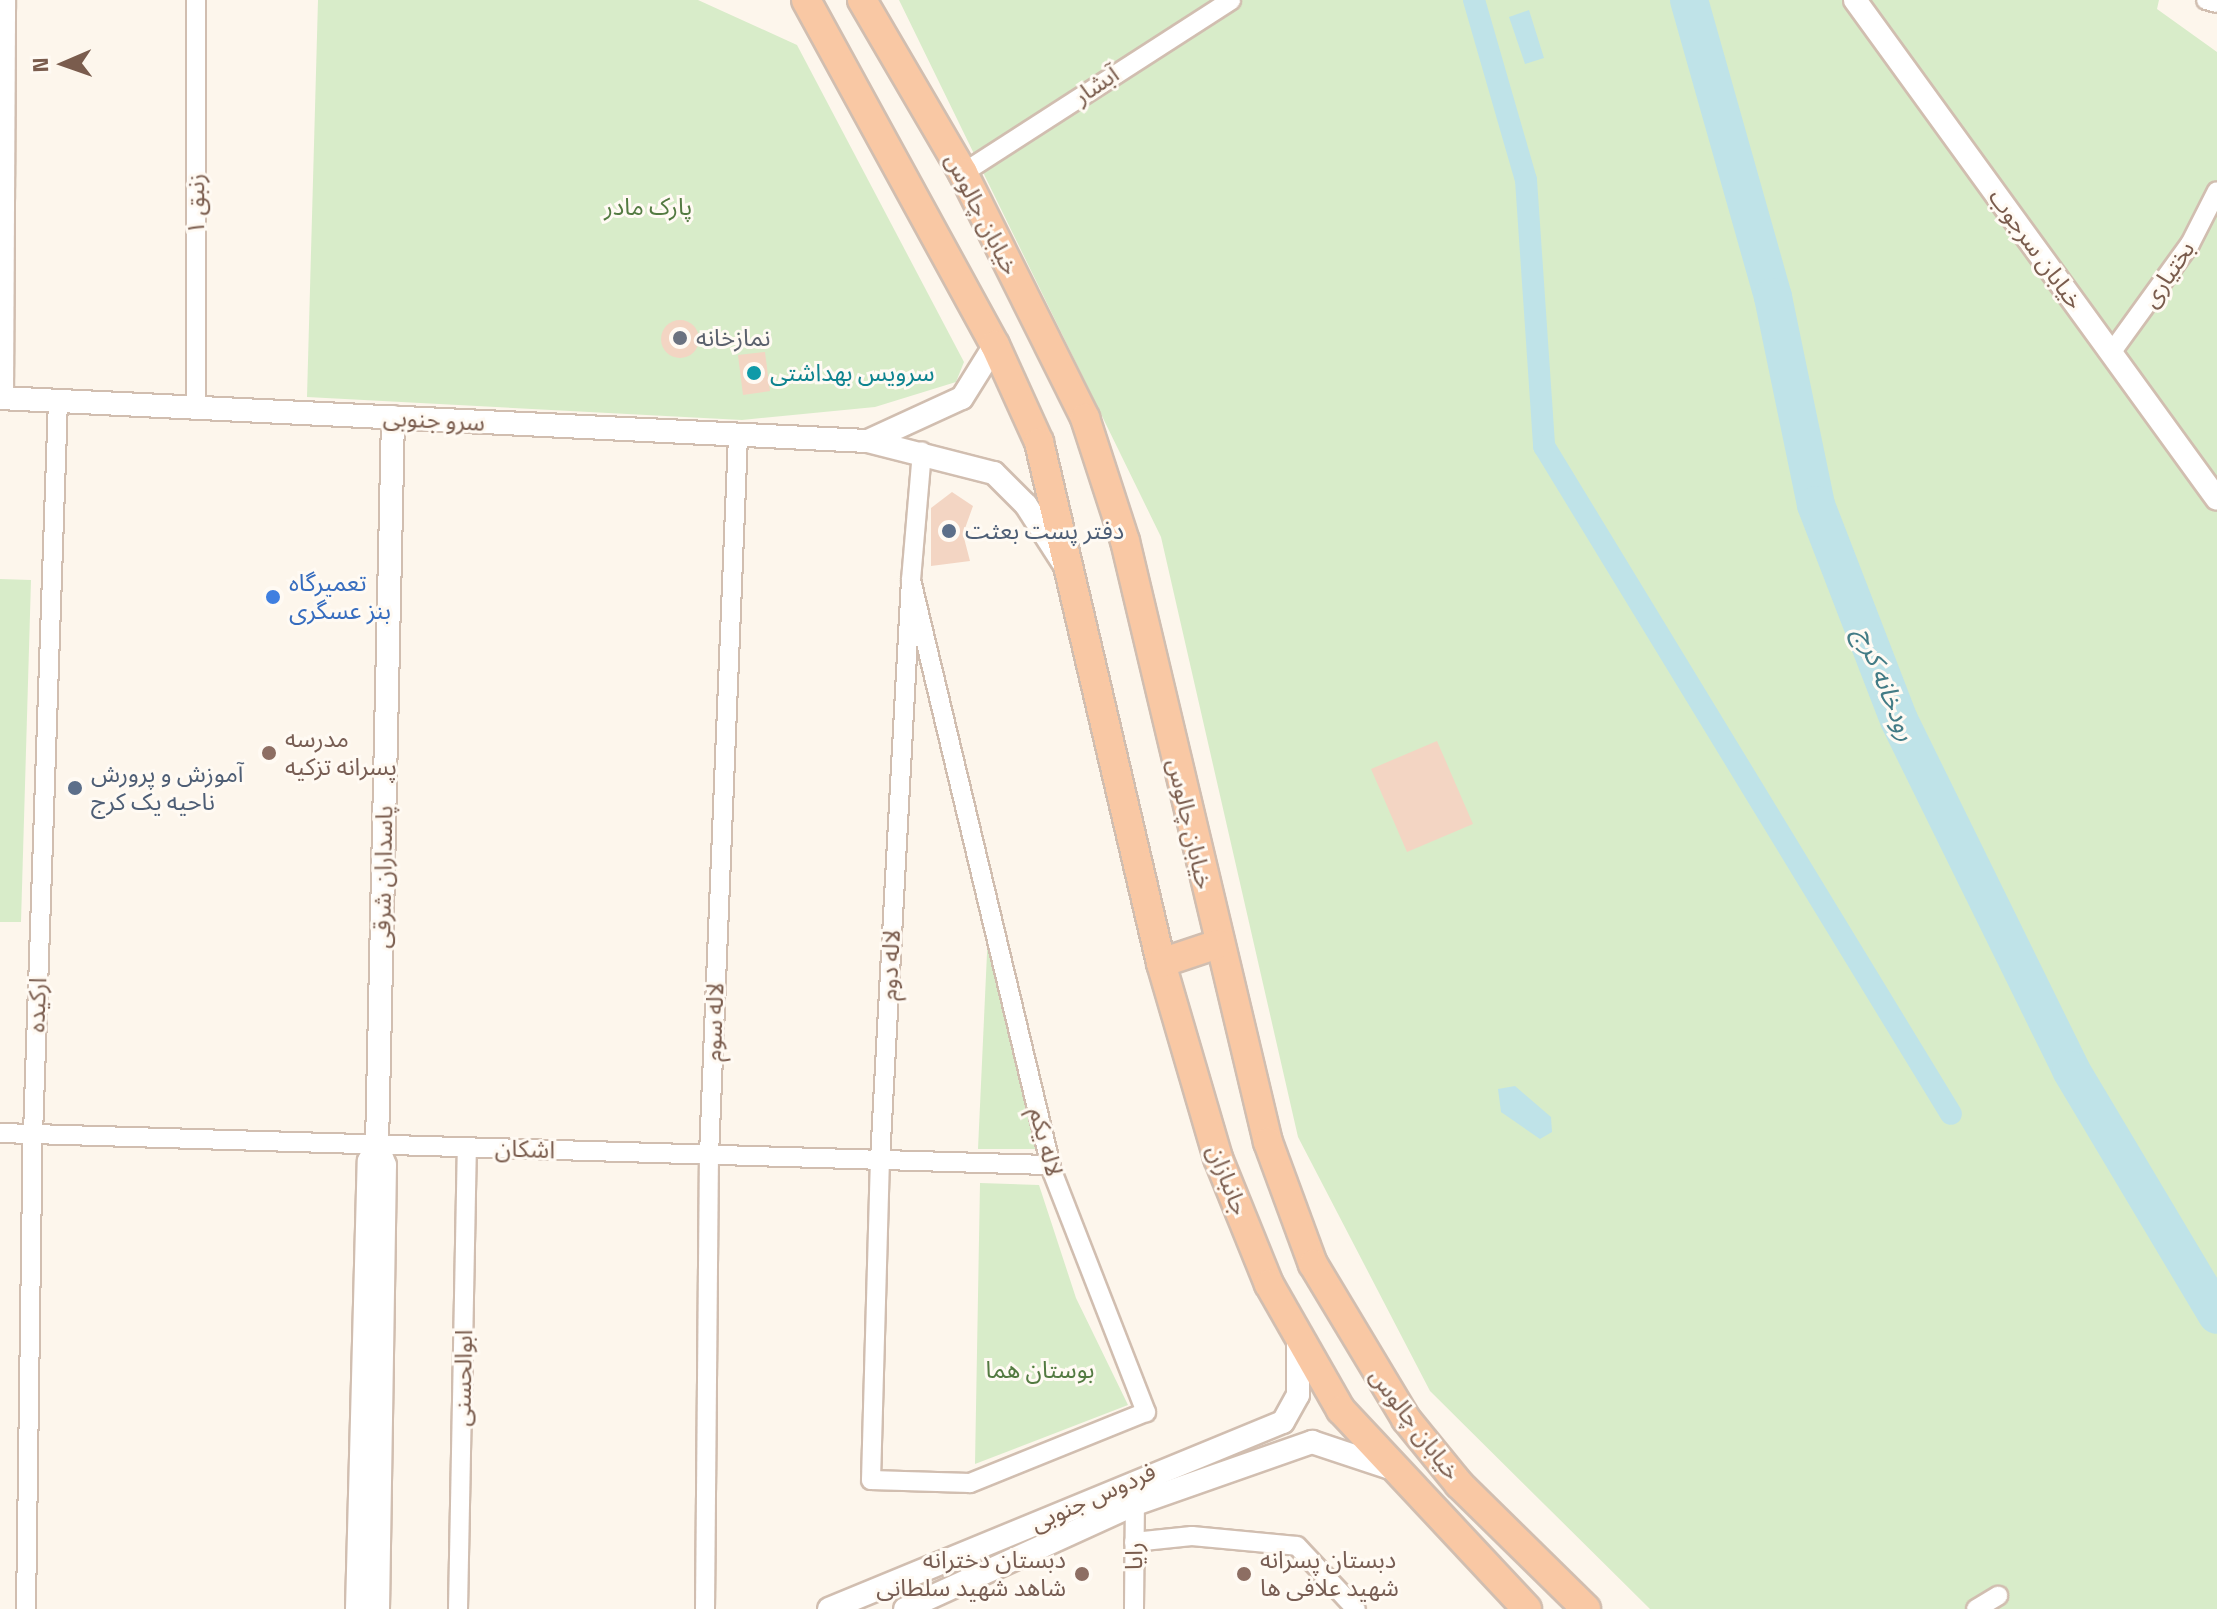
<!DOCTYPE html>
<meta charset="utf-8">
<style>
body{margin:0}
#map{position:relative;width:2217px;height:1609px;overflow:hidden;background:#fdf6ec;font-family:"Titillium Web","Noto Sans Arabic",sans-serif}
div>[style]{position:absolute}
.green>*{inset:0;background:#d8ecc9}
.water>*{inset:0;background:#bfe3e8}
.canal>*{height:22px;margin:-11px;padding:0 11px;transform-origin:11px;border-radius:11px;background:#bfe3e8}
.river>*{height:38px;margin:-19px;padding:0 19px;transform-origin:19px;border-radius:19px;background:#bfe3e8}
.building>*{inset:0;background:#f3d5c3}
.round{border-radius:50%}
.roads{filter:drop-shadow(2px 0 #d1beb0) drop-shadow(-2px 0 #d1beb0) drop-shadow(0 2px #d1beb0) drop-shadow(0 -2px #d1beb0)}
.minor>*{height:18px;margin:-9px;padding:0 9px;transform-origin:9px;border-radius:9px;background:#fff}
.tertiary>*{height:22px;margin:-11px;padding:0 11px;transform-origin:11px;border-radius:11px;background:#fff}
.trunk>*{height:28px;margin:-14px;padding:0 14px;transform-origin:14px;border-radius:14px;background:#f9c8a4}
.dots>*{width:22px;height:22px;translate:-50% -50%;box-sizing:border-box;border:4px solid #fffaf3;border-radius:50%}
span{translate:-50% -50%;white-space:nowrap;text-align:center;line-height:1.15;-webkit-text-stroke:6px #fffaf3;paint-order:stroke}
.street-label{font-size:24px;color:#7a5c4d}
.park-label{font-size:24px;color:#537a41}
.worship-label{font-size:24px;color:#5b616d}
.left{translate:0 -50%;text-align:left}
.culture-label{font-size:24px;color:#0d838f}
.service-label{font-size:24px;color:#4e5e75}
.shop-label{font-size:24px;color:#366cbe}
.education-label{font-size:24px;color:#785e54}
.right{translate:-100% -50%;text-align:right}
.water-label{font-size:26px;color:#437c86;font-style:italic}
.north{position:absolute;left:24px;top:24px;width:80px;height:80px;-webkit-text-stroke:6px #fffaf3;paint-order:stroke;rotate:268deg;font-size:22px;font-weight:700;line-height:32px;text-align:center;color:#7a5c4d}
.north::after{content:'';display:block;margin:auto;width:28px;height:36px;background:#7a5c4d;clip-path:polygon(50% 0,100% 100%,50% 72%,0 100%)}
</style>
<div id="map">
<div class="green">
<div style="clip-path:polygon(318px 0,698px 0,797px 45px,964px 362px,956px 382px,875px 407px,742px 420px,307px 397px)"></div>
<div style="clip-path:polygon(899px 0,2159px 0,2157px 9px,2217px 52px,2217px 1609px,1650px 1609px,1430px 1391px,1298px 1137px,1161px 537px)"></div>
<div style="clip-path:polygon(0 579px,31px 580px,21px 922px,0 922px)"></div>
<div style="clip-path:polygon(989px 910px,1042px 1149px,978px 1149px)"></div>
<div style="clip-path:polygon(980px 1183px,1039px 1185px,1076px 1298px,1128px 1405px,975px 1464px)"></div>
</div>
<div class="water">
<div style="clip-path:polygon(1529px 10px,1544px 58px,1525px 64px,1509px 17px)"></div>
<div style="clip-path:polygon(1515px 1086px,1551px 1117px,1552px 1132px,1540px 1139px,1501px 1112px,1498px 1089px)"></div>
</div>
<div class="canal">
<div style="left:1474px;top:0;width:187px;rotate:73.9deg"></div>
<div style="left:1526px;top:180px;width:267px;rotate:86.1deg"></div>
<div style="left:1544px;top:446px;width:782px;rotate:58.65deg"></div>
</div>
<div class="river">
<div style="left:1689px;top:0;width:309px;rotate:74.2deg"></div>
<div style="left:1773px;top:297px;width:212px;rotate:78.3deg"></div>
<div style="left:1816px;top:505px;width:230px;rotate:68.9deg"></div>
<div style="left:1899px;top:720px;width:390px;rotate:63.8deg"></div>
<div style="left:2071px;top:1070px;width:285px;rotate:59.2deg"></div>
</div>
<div class="building">
<div class="round" style="left:661px;top:320px;width:38px;height:38px"></div>
<div style="clip-path:polygon(765px 352px,770px 391px,743px 395px,738px 355px)"></div>
<div style="clip-path:polygon(952px 492px,973px 506px,963px 534px,970px 561px,931px 566px,931px 508px)"></div>
<div style="clip-path:polygon(1437px 741px,1473px 824px,1407px 852px,1371px 769px)"></div>
</div>
<div class="roads">
<div class="minor">
<div style="left:196px;top:0;width:408px;rotate:90deg"></div>
<div style="left:2206px;top:0;width:11px;rotate:15deg"></div>
<div style="left:963px;top:173px;width:319px;rotate:-32.8deg"></div>
<div style="left:2111px;top:353px;width:135px;rotate:-54.1deg"></div>
<div style="left:2190px;top:244px;width:59px;rotate:-63deg"></div>
<div style="left:4px;top:398px;width:398px;rotate:-89.7deg"></div>
<div style="left:911px;top:580px;width:608px;rotate:76.58deg"></div>
<div style="left:1052px;top:1171px;width:259px;rotate:68.7deg"></div>
<div style="left:1146px;top:1412px;width:190px;rotate:158deg"></div>
<div style="left:970px;top:1483px;width:99px;rotate:-178.3deg"></div>
<div style="left:871px;top:1480px;width:320px;rotate:-88.4deg"></div>
<div style="left:880px;top:1160px;width:581px;rotate:-86.94deg"></div>
<div style="left:911px;top:580px;width:129px;rotate:-85.1deg"></div>
<div style="left:0;top:1133px;width:1050px;rotate:1.75deg"></div>
<div style="left:1134px;top:1542px;width:58px;rotate:-5.9deg"></div>
<div style="left:1192px;top:1536px;width:105px;rotate:5.4deg"></div>
<div style="left:1297px;top:1546px;width:86px;rotate:46.9deg"></div>
<div style="left:26px;top:1609px;width:475px;rotate:-89.2deg"></div>
<div style="left:33px;top:1134px;width:733px;rotate:-88.05deg"></div>
<div style="left:458px;top:1609px;width:461px;rotate:-88.9deg"></div>
<div style="left:705px;top:1609px;width:454px;rotate:-89.5deg"></div>
<div style="left:709px;top:1155px;width:721px;rotate:-87.69deg"></div>
<div style="left:1134px;top:1609px;width:105px;rotate:-89.5deg"></div>
<div style="left:1976px;top:1609px;width:26px;rotate:-31deg"></div>
</div>
<div class="tertiary">
<div style="left:1855px;top:0;width:616px;rotate:54.04deg"></div>
<div style="left:0;top:398px;width:869px;rotate:2.84deg"></div>
<div style="left:868px;top:441px;width:130px;rotate:14.3deg"></div>
<div style="left:994px;top:473px;width:45px;rotate:45deg"></div>
<div style="left:1026px;top:505px;width:67px;rotate:57.3deg"></div>
<div style="left:868px;top:441px;width:103px;rotate:-24.6deg"></div>
<div style="left:962px;top:398px;width:62px;rotate:-58.1deg"></div>
<div style="left:357px;top:1609px;width:448px;rotate:-88.5deg"></div>
<div style="left:369px;top:1161px;width:18px;rotate:-63deg"></div>
<div style="left:378px;top:1609px;width:444px;rotate:-89.1deg"></div>
<div style="left:385px;top:1165px;width:22px;rotate:-112deg"></div>
<div style="left:377px;top:1145px;width:728px;rotate:-88.74deg"></div>
<div style="left:829px;top:1609px;width:491px;rotate:-22.4deg"></div>
<div style="left:1283px;top:1422px;width:31px;rotate:-61deg"></div>
<div style="left:1298px;top:1395px;width:52px;rotate:-90deg"></div>
<div style="left:905px;top:1609px;width:253px;rotate:-24.5deg"></div>
<div style="left:1135px;top:1504px;width:188px;rotate:-19.3deg"></div>
<div style="left:1312px;top:1442px;width:89px;rotate:18.4deg"></div>
</div>
<div class="trunk">
<div style="left:806px;top:0;width:393px;rotate:61.3deg"></div>
<div style="left:995px;top:345px;width:107px;rotate:65.6deg"></div>
<div style="left:1039px;top:442px;width:535px;rotate:76.82deg"></div>
<div style="left:1161px;top:963px;width:203px;rotate:73.7deg"></div>
<div style="left:1218px;top:1158px;width:136px;rotate:68deg"></div>
<div style="left:1269px;top:1284px;width:145px;rotate:60.3deg"></div>
<div style="left:1341px;top:1410px;width:272px;rotate:46.9deg"></div>
<div style="left:862px;top:0;width:200px;rotate:59.7deg"></div>
<div style="left:963px;top:173px;width:274px;rotate:63.5deg"></div>
<div style="left:1085px;top:418px;width:129px;rotate:72deg"></div>
<div style="left:1125px;top:541px;width:618px;rotate:76.62deg"></div>
<div style="left:1268px;top:1142px;width:130px;rotate:69.8deg"></div>
<div style="left:1313px;top:1264px;width:181px;rotate:59deg"></div>
<div style="left:1406px;top:1419px;width:84px;rotate:50.8deg"></div>
<div style="left:1459px;top:1484px;width:178px;rotate:44.5deg"></div>
<div style="left:1161px;top:963px;width:60px;rotate:-18.4deg"></div>
</div>
</div>
<div class="dots">
<div style="left:680px;top:338px;background:#6b7280"></div>
<div style="left:754px;top:373px;background:#0f9aa8"></div>
<div style="left:949px;top:531px;background:#5c6f8a"></div>
<div style="left:273px;top:597px;background:#3f7fe0"></div>
<div style="left:269px;top:753px;background:#8d6e63"></div>
<div style="left:75px;top:788px;background:#5c6f8a"></div>
<div style="left:1082px;top:1574px;background:#8d6e63"></div>
<div style="left:1244px;top:1574px;background:#8d6e63"></div>
</div>
<div class="street-label">
<span style="left:1096px;top:85px;rotate:-34deg">آبشار</span>
<span style="left:196px;top:204px;rotate:-90deg">زنبق ۱</span>
<span style="left:982px;top:214px;rotate:63deg">خیابان چالوس</span>
<span style="left:2036px;top:249px;rotate:54deg">خیابان سرجوب</span>
<span style="left:2168px;top:274px;rotate:-56deg">بختیاری</span>
<span style="left:434px;top:420px;rotate:3deg">سرو جنوبی</span>
<span style="left:1190px;top:824px;rotate:77deg">خیابان چالوس</span>
<span style="left:383px;top:877px;rotate:-89deg">پاسداران شرقی</span>
<span style="left:890px;top:965px;rotate:-87deg">لاله دوم</span>
<span style="left:37px;top:1005px;rotate:-88deg">ارکیده</span>
<span style="left:714px;top:1022px;rotate:-88deg">لاله سوم</span>
<span style="left:1046px;top:1142px;rotate:75deg">لاله یکم</span>
<span style="left:525px;top:1149px;rotate:2deg">اشکان</span>
<span style="left:1228px;top:1180px;rotate:69deg">جانبازان</span>
<span style="left:463px;top:1378px;rotate:-89deg">ابوالحسنی</span>
<span style="left:1415px;top:1424px;rotate:53deg">خیابان چالوس</span>
<span style="left:1093px;top:1497px;rotate:-24deg">فردوس جنوبی</span>
<span style="left:1134px;top:1556px;rotate:-89deg">رایا</span>
</div>
<div class="park-label">
<span style="left:648px;top:207px">پارک مادر</span>
<span style="left:1040px;top:1370px">بوستان هما</span>
</div>
<div class="worship-label">
<span class="left" style="left:696px;top:338px">نمازخانه</span>
</div>
<div class="culture-label">
<span class="left" style="left:770px;top:373px">سرویس بهداشتی</span>
</div>
<div class="service-label">
<span class="left" style="left:965px;top:531px">دفتر پست بعثت</span>
<span class="left" style="left:91px;top:788px">آموزش و پرورش<br>ناحیه یک کرج</span>
</div>
<div class="shop-label">
<span class="left" style="left:289px;top:597px">تعمیرگاه<br>بنز عسگری</span>
</div>
<div class="education-label">
<span class="left" style="left:285px;top:753px">مدرسه<br>پسرانه تزکیه</span>
<span class="right" style="left:1066px;top:1574px">دبستان دخترانه<br>شاهد شهید سلطانی</span>
<span class="left" style="left:1260px;top:1574px">دبستان پسرانه<br>شهید علافی ها</span>
</div>
<div class="water-label">
<span style="left:1886px;top:684px;rotate:68deg">رودخانه کرج</span>
</div>
<div class="north">N</div>
</div>
